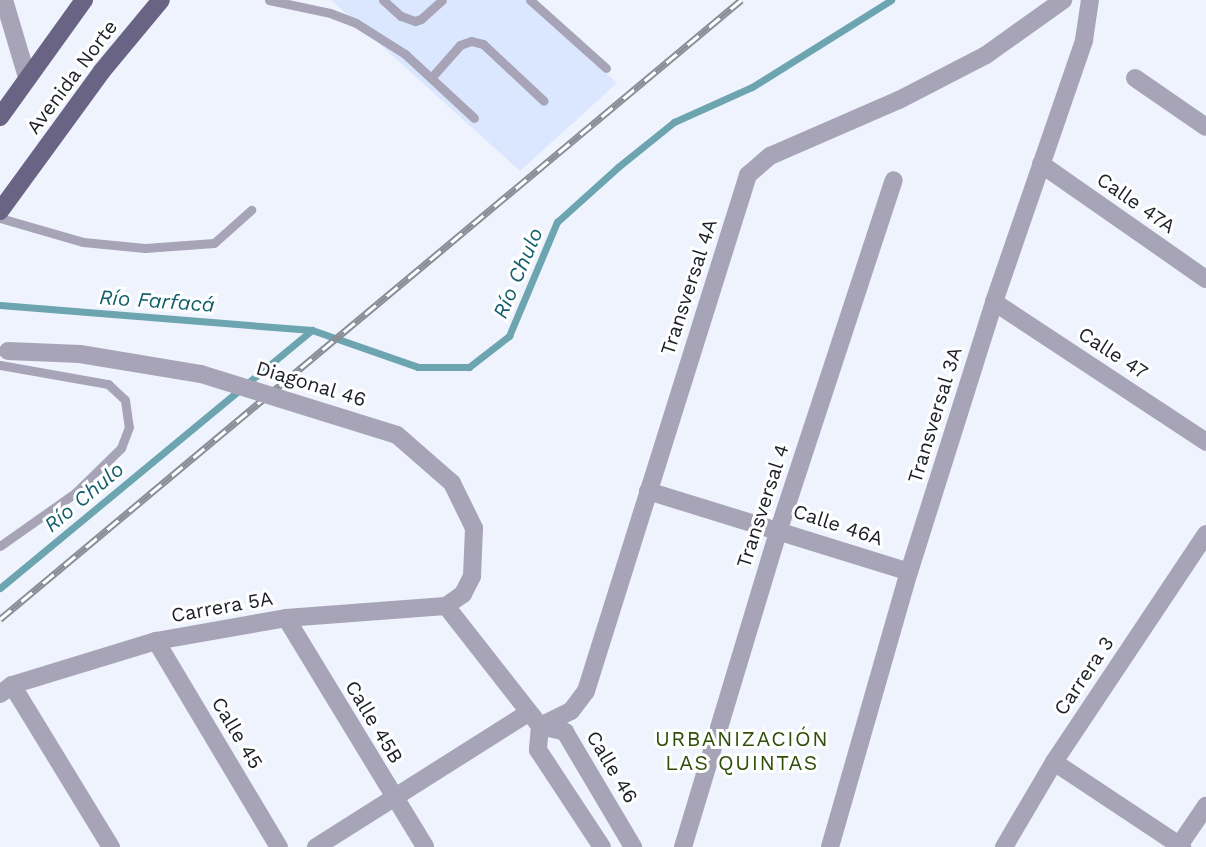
<!DOCTYPE html>
<meta charset="utf-8">
<style>
body{margin:0}
#map{position:relative;width:1206px;height:847px;overflow:hidden;background:#eef3fd;font-family:"Work Sans",sans-serif}
div>[style]{position:absolute}
.built>*{inset:0;background:#dbe7ff}
.stream>*{height:7px;margin:-3.5px;padding:0 3.5px;transform-origin:3.5px;border-radius:3.5px;background:#6ca4b0}
.lane>*{height:9px;margin:-4.5px;padding:0 4.5px;transform-origin:4.5px;border-radius:4.5px;background:#a7a4b7}
.street>*{height:18px;margin:-9px;padding:0 9px;transform-origin:9px;border-radius:9px;background:#a7a4b7}
.primary>*{height:18px;margin:-9px;padding:0 9px;transform-origin:9px;border-radius:9px;background:#696384}
.rail>*{height:7px;margin-top:-3.5px;transform-origin:0;background:repeating-linear-gradient(90deg,#fff 0 14px,#8a8e96 0 28px);box-sizing:border-box;border-block:2px solid #8a8e96}
.street-bridge>*{height:18px;margin:-9px;padding:0 9px;transform-origin:9px;border-radius:9px;background:#a7a4b7}
span{translate:-50% -50%;white-space:nowrap;text-align:center;line-height:1.15;-webkit-text-stroke:6px #fff;paint-order:stroke}
.street-label{font-size:20px;color:#1c1f25}
.water-label{font-size:21px;color:#125f6c;font-style:italic}
.neighbourhood-label{font-size:21px;color:#2f4e09;letter-spacing:1.5px}
</style>
<div id="map">
<div class="built">
<div style="clip-path:polygon(331px 0,527px 0,617px 83px,520px 171px)"></div>
</div>
<div class="stream">
<div style="left:0;top:305px;width:313px;rotate:4.6deg"></div>
<div style="left:0;top:588px;width:405px;rotate:-39.6deg"></div>
<div style="left:312px;top:330px;width:112px;rotate:19.2deg"></div>
<div style="left:418px;top:367px;width:51px"></div>
<div style="left:469px;top:367px;width:51px;rotate:-37.8deg"></div>
<div style="left:509px;top:336px;width:124px;rotate:-67.2deg"></div>
<div style="left:557px;top:222px;width:82px;rotate:-42deg"></div>
<div style="left:618px;top:167px;width:72px;rotate:-38.8deg"></div>
<div style="left:674px;top:122px;width:85px;rotate:-24.2deg"></div>
<div style="left:752px;top:87px;width:164px;rotate:-32deg"></div>
</div>
<div class="lane">
<div style="left:269px;top:0;width:62px;rotate:12deg"></div>
<div style="left:330px;top:13px;width:28px;rotate:21deg"></div>
<div style="left:356px;top:23px;width:58px;rotate:32.3deg"></div>
<div style="left:405px;top:54px;width:94px;rotate:42.8deg"></div>
<div style="left:383px;top:0;width:24px;rotate:42deg"></div>
<div style="left:401px;top:16px;width:15px;rotate:20deg"></div>
<div style="left:415px;top:21px;width:6px;rotate:-18deg"></div>
<div style="left:421px;top:19px;width:28px;rotate:-42deg"></div>
<div style="left:530px;top:0;width:102px;rotate:41.8deg"></div>
<div style="left:431px;top:78px;width:44px;rotate:-48.7deg"></div>
<div style="left:460px;top:45px;width:12px;rotate:-20deg"></div>
<div style="left:471px;top:41px;width:12px;rotate:14deg"></div>
<div style="left:483px;top:44px;width:83px;rotate:43.1deg"></div>
<div style="left:0;top:218px;width:86px;rotate:16.1deg"></div>
<div style="left:83px;top:242px;width:62px;rotate:5.5deg"></div>
<div style="left:145px;top:248px;width:69px;rotate:-4.1deg"></div>
<div style="left:214px;top:243px;width:50px;rotate:-41.7deg"></div>
<div style="left:0;top:365px;width:110px;rotate:10deg"></div>
<div style="left:108px;top:384px;width:23px;rotate:43deg"></div>
<div style="left:125px;top:400px;width:27px;rotate:82deg"></div>
<div style="left:129px;top:427px;width:22px;rotate:111deg"></div>
<div style="left:121px;top:448px;width:64px;rotate:135.6deg"></div>
<div style="left:75px;top:493px;width:92px;rotate:144.8deg"></div>
</div>
<div class="street">
<div style="left:4px;top:0;width:80px;rotate:73.4deg"></div>
<div style="left:1135px;top:78px;width:86px;rotate:34.6deg"></div>
<div style="left:1041px;top:164px;width:201px;rotate:34.9deg"></div>
<div style="left:994px;top:302px;width:254px;rotate:33.4deg"></div>
<div style="left:648px;top:491px;width:273px;rotate:17.2deg"></div>
<div style="left:446px;top:606px;width:152px;rotate:51.9deg"></div>
<div style="left:540px;top:726px;width:26px;rotate:13deg"></div>
<div style="left:565px;top:732px;width:134px;rotate:59.4deg"></div>
<div style="left:286px;top:618px;width:268px;rotate:58.7deg"></div>
<div style="left:156px;top:641px;width:240px;rotate:59.2deg"></div>
<div style="left:12px;top:685px;width:190px;rotate:58.6deg"></div>
<div style="left:0;top:694px;width:15px;rotate:-37deg"></div>
<div style="left:12px;top:685px;width:151px;rotate:-17deg"></div>
<div style="left:156px;top:641px;width:132px;rotate:-10deg"></div>
<div style="left:286px;top:618px;width:160px;rotate:-4.3deg"></div>
<div style="left:446px;top:606px;width:21px;rotate:-35deg"></div>
<div style="left:463px;top:594px;width:20px;rotate:-63deg"></div>
<div style="left:472px;top:576px;width:48px;rotate:-87.6deg"></div>
<div style="left:474px;top:528px;width:50px;rotate:-116.1deg"></div>
<div style="left:452px;top:483px;width:73px;rotate:-138.9deg"></div>
<div style="left:540px;top:726px;width:34px;rotate:-26deg"></div>
<div style="left:571px;top:711px;width:25px;rotate:-53deg"></div>
<div style="left:586px;top:691px;width:541px;rotate:-72.57deg"></div>
<div style="left:748px;top:175px;width:29px;rotate:-41deg"></div>
<div style="left:770px;top:156px;width:141px;rotate:-23.5deg"></div>
<div style="left:899px;top:100px;width:98px;rotate:-27.3deg"></div>
<div style="left:986px;top:55px;width:95px;rotate:-35.5deg"></div>
<div style="left:540px;top:726px;width:24px;rotate:95deg"></div>
<div style="left:538px;top:750px;width:116px;rotate:56.6deg"></div>
<div style="left:1054px;top:762px;width:154px;rotate:33.6deg"></div>
<div style="left:316px;top:847px;width:251px;rotate:-32.3deg"></div>
<div style="left:683px;top:847px;width:332px;rotate:-73.2deg"></div>
<div style="left:779px;top:529px;width:367px;rotate:-71.8deg"></div>
<div style="left:830px;top:847px;width:286px;rotate:-74deg"></div>
<div style="left:909px;top:572px;width:283px;rotate:-72.5deg"></div>
<div style="left:994px;top:302px;width:277px;rotate:-71deg"></div>
<div style="left:1084px;top:40px;width:40px;rotate:-81.5deg"></div>
<div style="left:1004px;top:847px;width:99px;rotate:-59.5deg"></div>
<div style="left:1054px;top:762px;width:274px;rotate:-56.3deg"></div>
<div style="left:1178px;top:847px;width:50px;rotate:-55.7deg"></div>
</div>
<div class="primary">
<div style="left:0;top:117px;width:144px;rotate:-54.3deg"></div>
<div style="left:0;top:211px;width:173px;rotate:-53.9deg"></div>
<div style="left:102px;top:71px;width:92px;rotate:-50.3deg"></div>
</div>
<div class="rail">
<div style="left:0;top:619px;width:966px;rotate:-39.87deg"></div>
</div>
<div class="street-bridge">
<div style="left:8px;top:351px;width:72px;rotate:2.4deg"></div>
<div style="left:80px;top:354px;width:123px;rotate:9.4deg"></div>
<div style="left:201px;top:374px;width:205px;rotate:17.3deg"></div>
</div>
<div class="street-label">
<span style="left:72px;top:77px;rotate:-53deg">Avenida Norte</span>
<span style="left:1136px;top:203px;rotate:35deg">Calle 47A</span>
<span style="left:689px;top:287px;rotate:-72deg">Transversal 4A</span>
<span style="left:1113px;top:353px;rotate:33deg">Calle 47</span>
<span style="left:311px;top:384px;rotate:17deg">Diagonal 46</span>
<span style="left:935px;top:415px;rotate:-73deg">Transversal 3A</span>
<span style="left:763px;top:506px;rotate:-72deg">Transversal 4</span>
<span style="left:838px;top:525px;rotate:18deg">Calle 46A</span>
<span style="left:222px;top:607px;rotate:-10deg">Carrera 5A</span>
<span style="left:1084px;top:676px;rotate:-56deg">Carrera 3</span>
<span style="left:374px;top:722px;rotate:59deg">Calle 45B</span>
<span style="left:237px;top:733px;rotate:59deg">Calle 45</span>
<span style="left:612px;top:767px;rotate:59deg">Calle 46</span>
</div>
<div class="water-label">
<span style="left:518px;top:273px;rotate:-67deg">Río Chulo</span>
<span style="left:157px;top:301px;rotate:4deg">Río Farfacá</span>
<span style="left:84px;top:497px;rotate:-40deg">Río Chulo</span>
</div>
<div class="neighbourhood-label">
<span style="left:742px;top:751px">URBANIZACIÓN<br>LAS QUINTAS</span>
</div>
</div>
